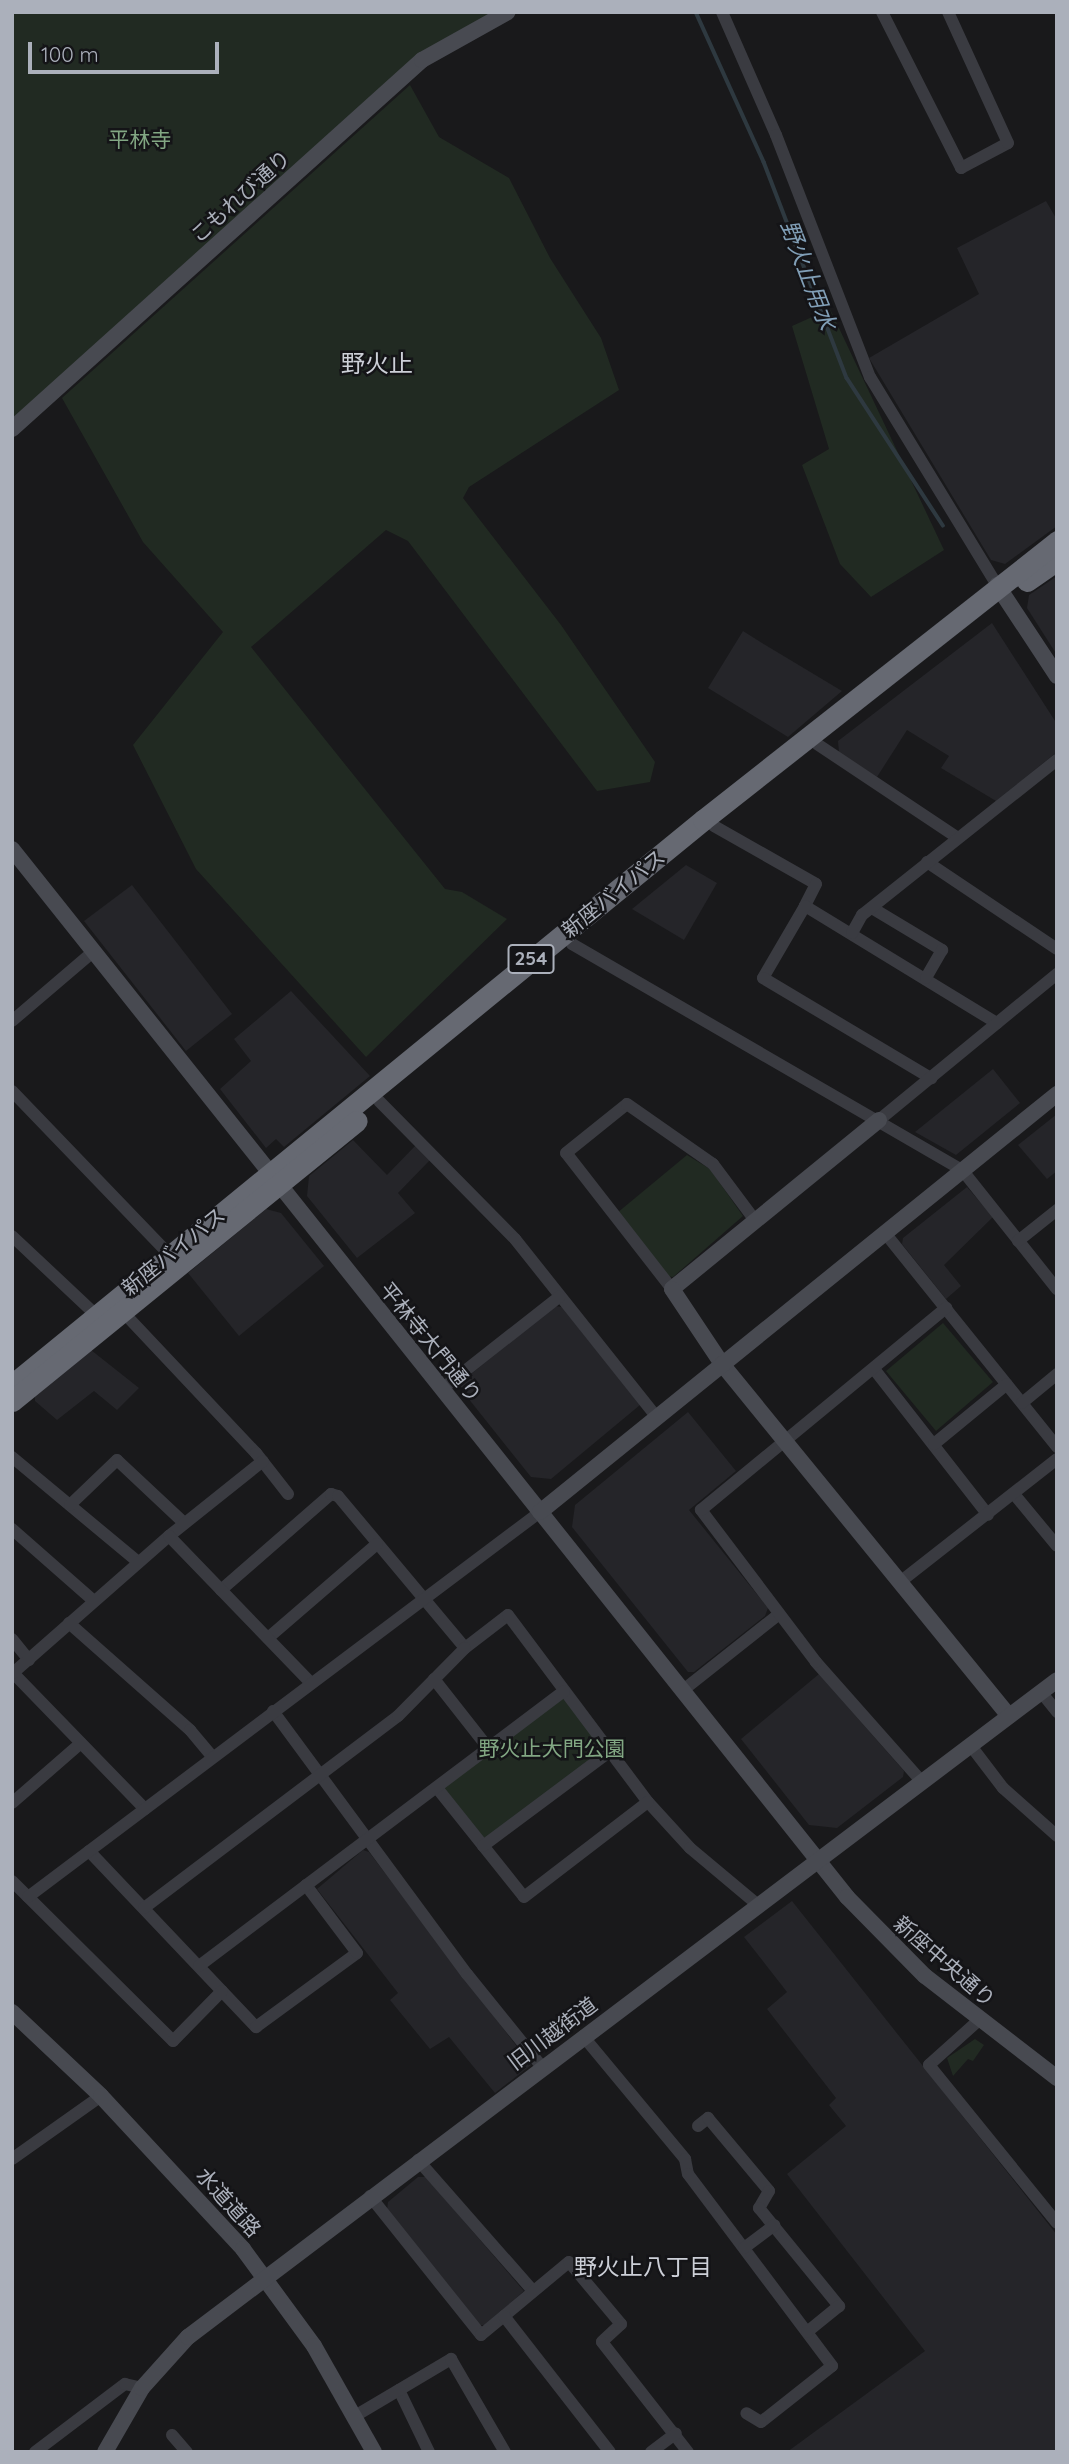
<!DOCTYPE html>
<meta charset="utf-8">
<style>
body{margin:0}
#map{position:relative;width:1069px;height:2464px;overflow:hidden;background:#19191b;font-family:Quicksand,"Noto Sans JP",sans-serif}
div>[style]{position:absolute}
.built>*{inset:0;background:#252529}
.green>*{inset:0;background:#212a22}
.stream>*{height:3.5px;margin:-1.75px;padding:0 1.75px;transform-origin:1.75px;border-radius:1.75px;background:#2e3940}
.street>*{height:12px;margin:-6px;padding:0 6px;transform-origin:6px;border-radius:6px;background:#3a3b41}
.secondary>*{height:16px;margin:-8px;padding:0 8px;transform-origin:8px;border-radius:8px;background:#484a51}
.highway>*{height:21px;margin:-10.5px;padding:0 10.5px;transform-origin:10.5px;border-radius:10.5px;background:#666972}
span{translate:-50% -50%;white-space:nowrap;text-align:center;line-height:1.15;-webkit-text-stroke:5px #141417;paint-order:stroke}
.shield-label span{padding:2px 5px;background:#141417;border:2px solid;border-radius:5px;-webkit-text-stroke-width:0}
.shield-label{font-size:19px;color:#abb0bb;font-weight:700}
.park-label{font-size:21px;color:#82a783}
.street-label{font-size:21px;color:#abb0bb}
.water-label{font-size:23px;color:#819fb7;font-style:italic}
.neighbourhood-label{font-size:23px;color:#cccfd7}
.quarter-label{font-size:24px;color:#cccfd7}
.frame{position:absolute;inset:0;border:14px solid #abb0bb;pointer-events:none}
.scale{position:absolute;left:28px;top:42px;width:191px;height:32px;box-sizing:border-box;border:4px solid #abb0bb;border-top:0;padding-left:9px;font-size:21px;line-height:24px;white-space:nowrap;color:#abb0bb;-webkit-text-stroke:5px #141417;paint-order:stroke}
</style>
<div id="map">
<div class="built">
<div style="clip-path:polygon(1046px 201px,1057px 220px,1057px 526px,1005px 564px,991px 560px,869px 358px,979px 294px,957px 248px)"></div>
<div style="clip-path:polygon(1057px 576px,1057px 655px,1027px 608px,1029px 595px)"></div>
<div style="clip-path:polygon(992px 623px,1057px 724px,1057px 752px,996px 801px,941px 768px,949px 756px,907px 730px,877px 777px,839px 753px,838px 741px)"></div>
<div style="clip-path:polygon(743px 631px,767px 646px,842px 691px,788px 737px,708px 688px)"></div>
<div style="clip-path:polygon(686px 865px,717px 883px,684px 940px,632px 909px)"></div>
<div style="clip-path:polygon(132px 885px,232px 1014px,186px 1051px,84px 921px)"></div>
<div style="clip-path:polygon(291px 991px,370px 1076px,284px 1147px,276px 1139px,266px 1148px,220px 1089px,251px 1061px,234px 1039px)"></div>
<div style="clip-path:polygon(993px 1069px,1020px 1103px,956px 1155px,915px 1132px)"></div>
<div style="clip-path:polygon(1057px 1114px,1057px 1171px,1047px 1179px,1018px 1145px)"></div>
<div style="clip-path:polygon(353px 1140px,387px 1175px,416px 1145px,430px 1160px,398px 1193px,415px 1213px,357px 1258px,307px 1196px,309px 1176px)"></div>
<div style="clip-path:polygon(967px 1187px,993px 1217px,944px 1265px,961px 1286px,946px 1299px,902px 1244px,903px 1238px)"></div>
<div style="clip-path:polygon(266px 1209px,281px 1213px,324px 1266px,239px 1336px,188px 1273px)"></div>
<div style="clip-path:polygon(555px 1306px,562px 1307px,640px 1405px,551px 1479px,531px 1477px,460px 1388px,461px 1382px)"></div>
<div style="clip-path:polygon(91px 1350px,139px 1388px,117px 1410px,94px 1391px,57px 1420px,35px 1401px,35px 1396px)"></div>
<div style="clip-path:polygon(688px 1412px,736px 1471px,689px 1510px,768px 1608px,765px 1616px,694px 1672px,688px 1672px,572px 1527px,575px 1505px)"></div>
<div style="clip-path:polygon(819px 1674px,904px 1771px,903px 1777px,837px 1828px,809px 1825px,741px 1739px)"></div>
<div style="clip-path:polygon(363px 1850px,369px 1852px,531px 2065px,495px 2093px,449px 2037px,430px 2049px,390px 2000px,398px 1993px,317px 1889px)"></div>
<div style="clip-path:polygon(792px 1901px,1057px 2235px,1057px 2452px,787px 2452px,925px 2351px,787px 2174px,846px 2126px,829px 2105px,836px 2098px,767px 2009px,787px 1992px,744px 1937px)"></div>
<div style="clip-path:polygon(418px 2177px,426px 2177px,524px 2291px,486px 2325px,480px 2325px,387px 2210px,388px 2202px)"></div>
</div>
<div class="green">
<div style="clip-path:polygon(12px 12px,495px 12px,407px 65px,12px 422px)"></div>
<div style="clip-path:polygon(410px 85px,439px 137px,509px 178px,550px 258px,601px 338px,619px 390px,469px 487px,463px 498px,561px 625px,655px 762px,650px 782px,597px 791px,408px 541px,386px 530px,251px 647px,445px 889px,462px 892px,507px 919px,366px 1057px,196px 869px,133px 745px,223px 632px,143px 542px,62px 398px)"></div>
<div style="clip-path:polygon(830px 309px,944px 550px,871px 597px,840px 564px,802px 465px,829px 449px,792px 326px)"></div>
<div style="clip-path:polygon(687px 1155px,710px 1169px,743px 1216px,673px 1277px,666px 1276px,617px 1213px)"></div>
<div style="clip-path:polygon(943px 1323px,993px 1382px,936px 1431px,886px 1371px)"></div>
<div style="clip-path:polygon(564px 1691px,609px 1752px,483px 1846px,437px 1788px)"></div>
<div style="clip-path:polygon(975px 2039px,984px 2045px,973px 2061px,968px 2059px,953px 2076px,947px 2058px)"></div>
</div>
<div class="stream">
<div style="left:696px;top:12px;width:165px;rotate:65.6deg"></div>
<div style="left:764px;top:162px;width:231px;rotate:69deg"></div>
<div style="left:847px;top:378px;width:176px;rotate:56.9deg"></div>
</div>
<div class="street">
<div style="left:722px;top:12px;width:134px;rotate:66.3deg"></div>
<div style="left:776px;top:135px;width:260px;rotate:68.8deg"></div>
<div style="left:870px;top:377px;width:244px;rotate:58.6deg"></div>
<div style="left:882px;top:12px;width:175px;rotate:63.1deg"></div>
<div style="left:961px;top:168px;width:53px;rotate:-28deg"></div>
<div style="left:1008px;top:143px;width:144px;rotate:-114.6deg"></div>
<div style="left:817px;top:744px;width:169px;rotate:33.7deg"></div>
<div style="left:714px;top:826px;width:117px;rotate:29.6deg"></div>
<div style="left:816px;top:884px;width:25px;rotate:117deg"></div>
<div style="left:805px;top:906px;width:225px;rotate:31.4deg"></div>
<div style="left:927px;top:862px;width:156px;rotate:33.8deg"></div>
<div style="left:805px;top:906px;width:83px;rotate:120.3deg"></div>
<div style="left:763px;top:978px;width:196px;rotate:30.8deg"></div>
<div style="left:872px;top:908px;width:82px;rotate:31deg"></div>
<div style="left:942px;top:950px;width:32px;rotate:120deg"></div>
<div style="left:852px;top:933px;width:21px;rotate:-61deg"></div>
<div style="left:862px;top:915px;width:249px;rotate:-38.5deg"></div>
<div style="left:572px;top:944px;width:452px;rotate:30.1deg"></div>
<div style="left:963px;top:1171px;width:151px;rotate:51.5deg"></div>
<div style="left:12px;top:1021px;width:108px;rotate:-40.5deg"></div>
<div style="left:12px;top:1091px;width:228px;rotate:46.1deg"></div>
<div style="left:379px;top:1101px;width:194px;rotate:45.4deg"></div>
<div style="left:515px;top:1239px;width:226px;rotate:51.5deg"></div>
<div style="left:879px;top:1120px;width:230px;rotate:-39.4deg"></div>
<div style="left:885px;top:1233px;width:275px;rotate:51.2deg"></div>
<div style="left:12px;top:1236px;width:114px;rotate:43.2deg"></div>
<div style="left:1018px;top:1241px;width:50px;rotate:-38.5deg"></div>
<div style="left:672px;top:1289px;width:172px;rotate:-127.9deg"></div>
<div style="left:566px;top:1153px;width:78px;rotate:-38.8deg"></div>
<div style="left:627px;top:1104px;width:105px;rotate:34.9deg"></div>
<div style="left:713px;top:1164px;width:69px;rotate:53.3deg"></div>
<div style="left:123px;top:1312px;width:194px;rotate:46.7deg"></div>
<div style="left:256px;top:1453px;width:52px;rotate:52deg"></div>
<div style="left:874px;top:1369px;width:185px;rotate:52deg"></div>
<div style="left:442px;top:1389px;width:149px;rotate:-38.2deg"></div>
<div style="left:1022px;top:1403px;width:45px;rotate:-39.6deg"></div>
<div style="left:934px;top:1444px;width:94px;rotate:-39.4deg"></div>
<div style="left:12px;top:1457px;width:164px;rotate:39.8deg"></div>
<div style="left:1014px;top:1494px;width:67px;rotate:50.4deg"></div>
<div style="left:70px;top:1505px;width:65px;rotate:-43.8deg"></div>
<div style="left:117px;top:1460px;width:92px;rotate:43.2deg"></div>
<div style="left:12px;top:1529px;width:109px;rotate:41.3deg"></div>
<div style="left:169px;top:1536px;width:120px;rotate:-38.6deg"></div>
<div style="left:900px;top:1582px;width:199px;rotate:-38.1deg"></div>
<div style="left:221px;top:1590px;width:146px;rotate:-41.1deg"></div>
<div style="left:331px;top:1494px;width:7px;rotate:16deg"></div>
<div style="left:338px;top:1496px;width:198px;rotate:50.1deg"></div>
<div style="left:465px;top:1648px;width:54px;rotate:-37.5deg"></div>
<div style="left:508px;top:1615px;width:234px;rotate:53.2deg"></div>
<div style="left:648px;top:1802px;width:62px;rotate:47.6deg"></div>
<div style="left:690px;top:1848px;width:89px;rotate:40deg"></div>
<div style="left:69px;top:1623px;width:162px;rotate:41.5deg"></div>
<div style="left:190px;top:1730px;width:35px;rotate:50deg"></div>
<div style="left:268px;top:1638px;width:144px;rotate:-40.8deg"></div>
<div style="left:12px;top:1639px;width:27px;rotate:51deg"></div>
<div style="left:434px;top:1679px;width:89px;rotate:51.8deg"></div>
<div style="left:682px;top:1691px;width:124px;rotate:-38.4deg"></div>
<div style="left:1041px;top:1692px;width:26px;rotate:51deg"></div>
<div style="left:273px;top:1711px;width:327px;rotate:53.6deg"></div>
<div style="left:467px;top:1974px;width:119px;rotate:51.1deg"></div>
<div style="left:971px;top:1746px;width:53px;rotate:52.7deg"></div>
<div style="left:1003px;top:1788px;width:72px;rotate:41.6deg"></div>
<div style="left:923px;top:1783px;width:162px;rotate:-131.5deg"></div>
<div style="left:816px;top:1662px;width:191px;rotate:-127.1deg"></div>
<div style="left:701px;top:1510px;width:318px;rotate:-39.5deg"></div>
<div style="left:437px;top:1788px;width:139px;rotate:51.4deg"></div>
<div style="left:524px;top:1897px;width:156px;rotate:-37.5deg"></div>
<div style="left:12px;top:1803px;width:91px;rotate:-41deg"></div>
<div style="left:145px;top:1809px;width:190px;rotate:-134.1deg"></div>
<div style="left:13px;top:1673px;width:208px;rotate:-41.3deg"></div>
<div style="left:169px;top:1536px;width:204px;rotate:46deg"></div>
<div style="left:483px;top:1846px;width:157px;rotate:-36.7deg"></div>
<div style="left:89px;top:1851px;width:243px;rotate:46.5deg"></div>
<div style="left:256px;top:2027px;width:125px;rotate:-36.2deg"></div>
<div style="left:357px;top:1953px;width:85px;rotate:-126.9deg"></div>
<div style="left:12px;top:1881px;width:227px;rotate:44.8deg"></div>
<div style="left:173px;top:2041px;width:70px;rotate:-45.6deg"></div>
<div style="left:28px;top:1897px;width:641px;rotate:-36.94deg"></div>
<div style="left:144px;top:1908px;width:318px;rotate:-37.1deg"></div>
<div style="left:398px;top:1716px;width:95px;rotate:-45.4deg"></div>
<div style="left:199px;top:1966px;width:457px;rotate:-37deg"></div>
<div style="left:979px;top:2020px;width:67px;rotate:138deg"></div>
<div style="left:929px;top:2065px;width:203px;rotate:51deg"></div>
<div style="left:583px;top:2036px;width:160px;rotate:50.3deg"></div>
<div style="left:685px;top:2159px;width:15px;rotate:79deg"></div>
<div style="left:688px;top:2174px;width:240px;rotate:53.1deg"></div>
<div style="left:832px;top:2366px;width:90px;rotate:141.7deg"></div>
<div style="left:761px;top:2422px;width:17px;rotate:-149deg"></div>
<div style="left:698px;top:2126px;width:13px;rotate:-39deg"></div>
<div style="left:708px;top:2118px;width:95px;rotate:50.1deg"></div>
<div style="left:769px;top:2191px;width:20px;rotate:120deg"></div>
<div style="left:759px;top:2208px;width:127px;rotate:50.8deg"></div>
<div style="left:839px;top:2306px;width:41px;rotate:140.9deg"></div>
<div style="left:12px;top:2159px;width:109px;rotate:-35.3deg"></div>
<div style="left:418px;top:2160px;width:174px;rotate:48.7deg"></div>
<div style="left:370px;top:2196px;width:178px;rotate:51.4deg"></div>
<div style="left:481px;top:2335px;width:114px;rotate:-39.7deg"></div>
<div style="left:569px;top:2262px;width:81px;rotate:50deg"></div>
<div style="left:621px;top:2324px;width:26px;rotate:137deg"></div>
<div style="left:602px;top:2342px;width:140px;rotate:52deg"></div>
<div style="left:744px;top:2248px;width:38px;rotate:-37deg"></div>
<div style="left:504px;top:2316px;width:172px;rotate:52.1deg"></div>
<div style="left:399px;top:2390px;width:69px;rotate:64.2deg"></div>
<div style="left:355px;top:2416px;width:112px;rotate:-30.7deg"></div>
<div style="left:451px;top:2359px;width:108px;rotate:59.9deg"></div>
<div style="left:172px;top:2435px;width:23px;rotate:49deg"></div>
<div style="left:35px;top:2452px;width:113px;rotate:-37.1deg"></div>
<div style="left:125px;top:2384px;width:17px;rotate:13deg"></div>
<div style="left:651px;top:2452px;width:31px;rotate:-37deg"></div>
</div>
<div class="secondary">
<div style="left:12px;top:429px;width:552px;rotate:-41.99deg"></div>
<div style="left:422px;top:60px;width:98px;rotate:-29.2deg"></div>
<div style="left:997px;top:585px;width:109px;rotate:56.6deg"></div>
<div style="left:12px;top:849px;width:1340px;rotate:51.45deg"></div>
<div style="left:847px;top:1897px;width:111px;rotate:45.4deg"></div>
<div style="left:925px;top:1976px;width:167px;rotate:37.7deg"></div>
<div style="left:879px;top:1120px;width:267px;rotate:140.8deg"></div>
<div style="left:672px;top:1289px;width:90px;rotate:56.3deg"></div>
<div style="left:722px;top:1364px;width:454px;rotate:50.8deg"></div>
<div style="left:540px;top:1512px;width:665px;rotate:-38.96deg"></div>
<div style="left:12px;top:2012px;width:122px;rotate:43.3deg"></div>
<div style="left:101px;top:2096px;width:209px;rotate:47.1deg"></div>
<div style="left:243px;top:2249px;width:120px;rotate:53.8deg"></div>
<div style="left:314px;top:2346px;width:122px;rotate:60.5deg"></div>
<div style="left:105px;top:2452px;width:74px;rotate:-60deg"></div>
<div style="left:142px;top:2388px;width:69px;rotate:-48deg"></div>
<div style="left:188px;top:2337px;width:1089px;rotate:-37.09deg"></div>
</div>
<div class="highway">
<div style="left:1027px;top:581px;width:37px;rotate:-35deg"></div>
<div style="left:12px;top:1385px;width:893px;rotate:-39.27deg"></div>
<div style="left:703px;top:820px;width:451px;rotate:-38.2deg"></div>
<div style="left:12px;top:1401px;width:444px;rotate:-39.1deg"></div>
</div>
<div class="shield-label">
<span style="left:531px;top:959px">254</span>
</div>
<div class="park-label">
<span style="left:140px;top:139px">平林寺</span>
<span style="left:552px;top:1748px">野火止大門公園</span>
</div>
<div class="street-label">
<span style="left:240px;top:196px;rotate:-42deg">こもれび通り</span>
<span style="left:613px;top:893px;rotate:-39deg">新座バイパス</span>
<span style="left:173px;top:1251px;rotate:-39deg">新座バイパス</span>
<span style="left:431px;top:1342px;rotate:51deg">平林寺大門通り</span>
<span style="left:945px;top:1961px;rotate:41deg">新座中央通り</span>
<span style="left:552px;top:2033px;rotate:-37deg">旧川越街道</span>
<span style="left:229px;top:2202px;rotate:48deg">水道道路</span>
</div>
<div class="water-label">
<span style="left:808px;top:275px;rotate:69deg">野火止用水</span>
</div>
<div class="neighbourhood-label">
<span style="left:643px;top:2267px">野火止八丁目</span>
</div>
<div class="quarter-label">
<span style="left:377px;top:364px">野火止</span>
</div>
<div class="frame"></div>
<div class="scale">100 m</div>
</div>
